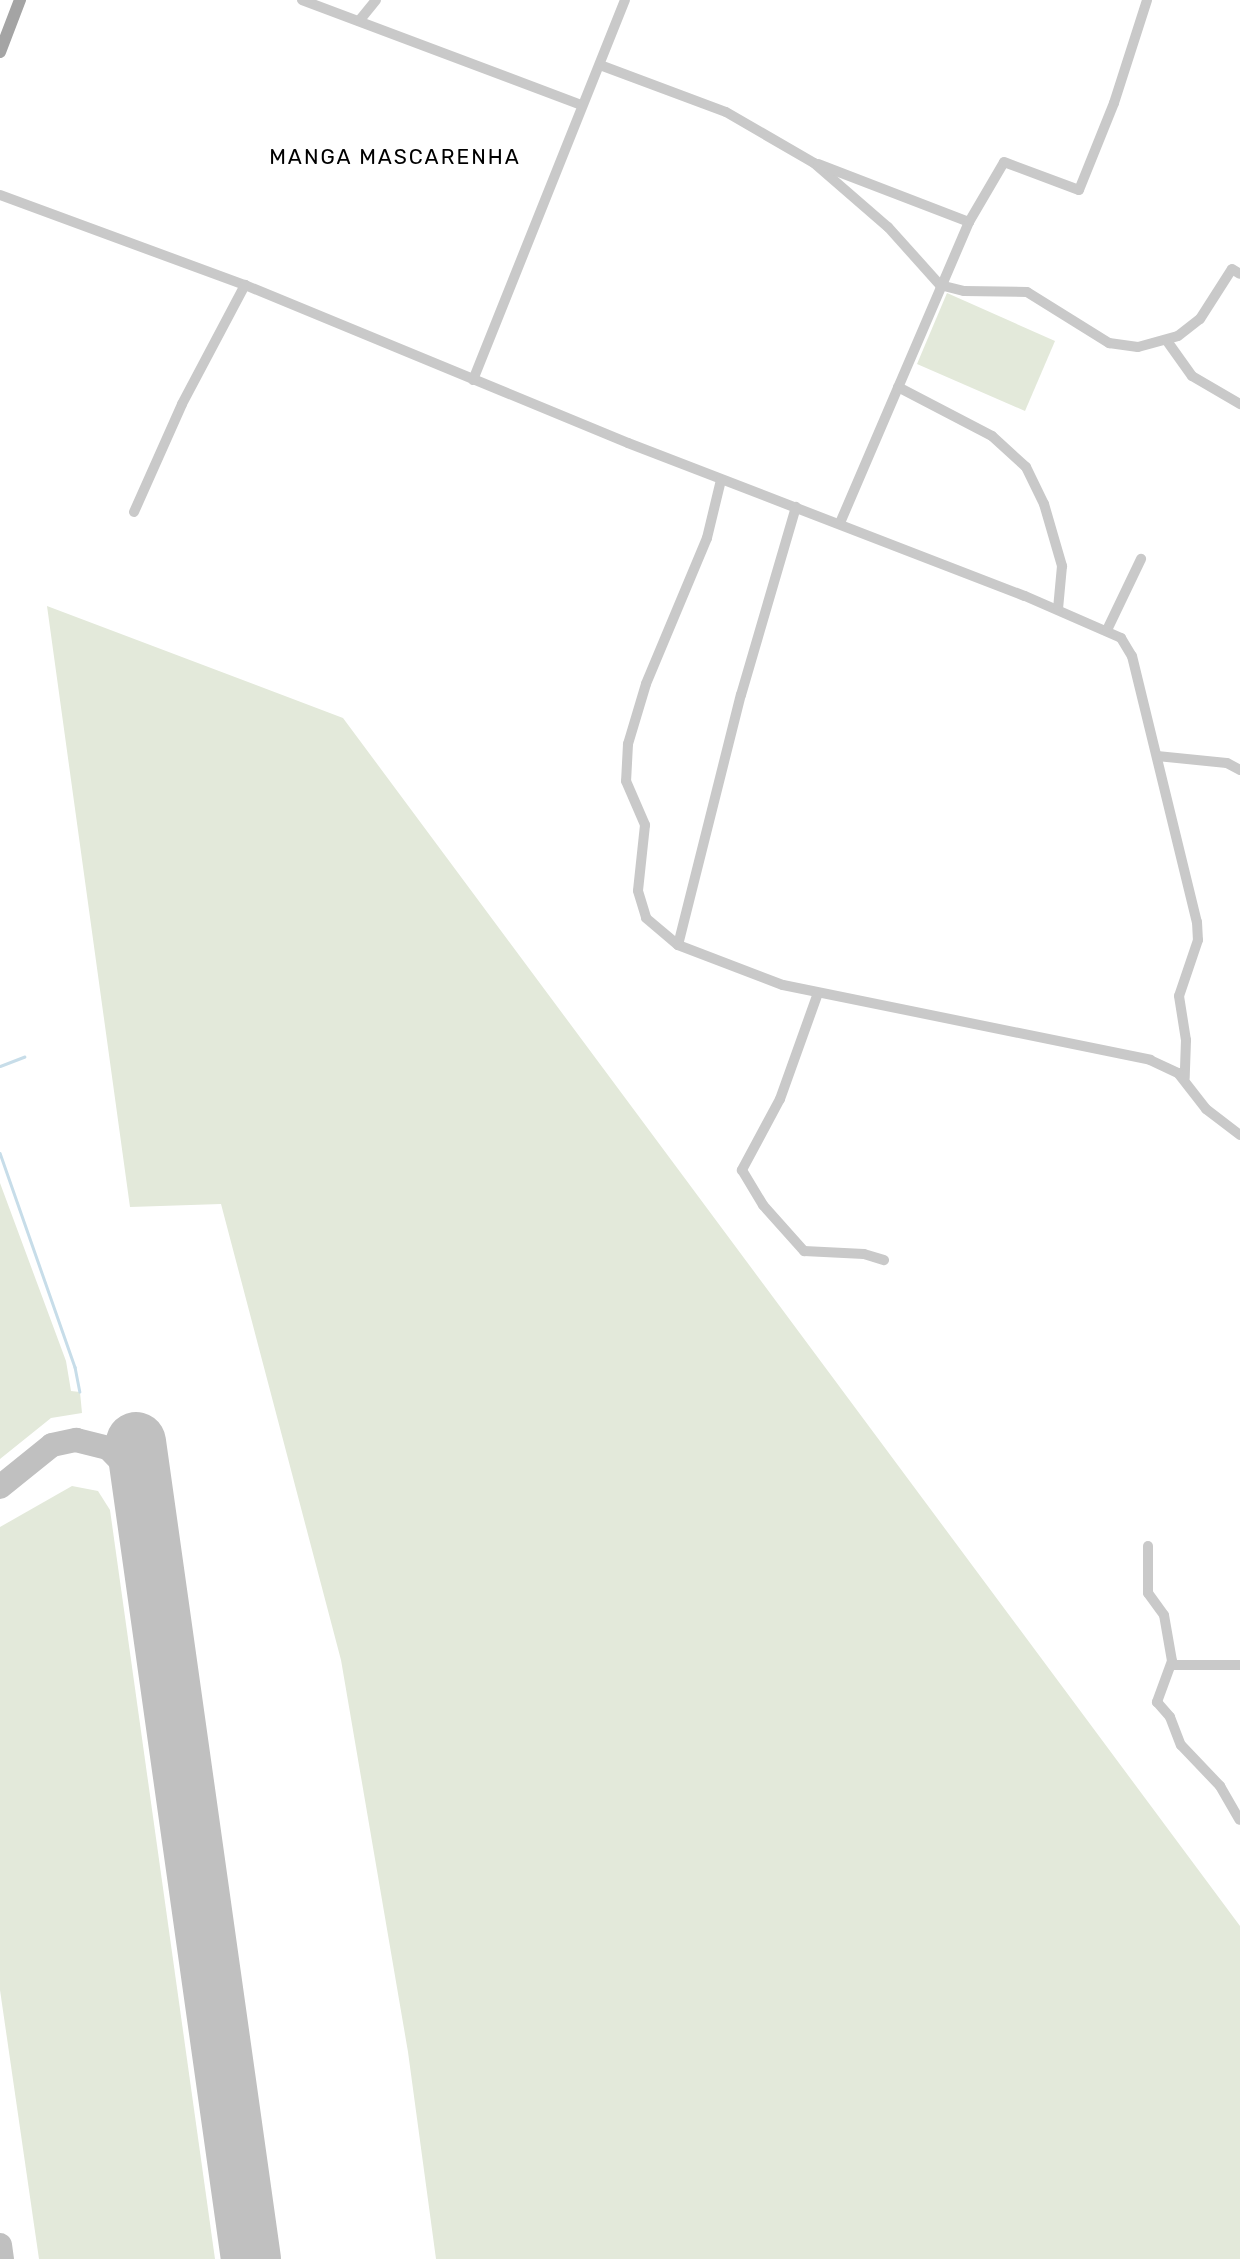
<!DOCTYPE html>
<style>
body{margin:0}
#map{position:relative;width:1240px;height:2259px;overflow:hidden;background:#fff;font-family:Rubik,sans-serif}
div>[style]{position:absolute}
.green>*{inset:0;background:#e3e9da}
.stream>*{height:2.5px;margin:-1.25px;padding:0 1.25px;transform-origin:1.25px;border-radius:1.25px;background:#c7dde9}
.taxiway>*{height:24px;margin:-12px;padding:0 12px;transform-origin:12px;border-radius:12px;background:#c0c0c0}
.runway>*{height:60px;margin:-30px;padding:0 30px;transform-origin:30px;border-radius:30px;background:#c0c0c0}
.minor>*{height:10px;margin:-5px;padding:0 5px;transform-origin:5px;border-radius:5px;background:#c9c9c9}
.major>*{height:12px;margin:-6px;padding:0 6px;transform-origin:6px;border-radius:6px;background:#a4a4a4}
span{translate:-50% -50%;white-space:nowrap;text-align:center;line-height:1.15;-webkit-text-stroke:7px #fff;paint-order:stroke}
.neighbourhood-label{font-size:21px;color:#000;letter-spacing:2px}
</style>
<div id="map">
<div class="green">
<div style="clip-path:polygon(947px 293px,1055px 341px,1025px 411px,917px 364px)"></div>
<div style="clip-path:polygon(47px 606px,343px 718px,1240px 1926px,1240px 2259px,436px 2259px,408px 2052px,341px 1660px,221px 1204px,130px 1207px)"></div>
<div style="clip-path:polygon(0 1183px,66px 1361px,71px 1391px,80px 1392px,82px 1413px,51px 1418px,0 1459px)"></div>
<div style="clip-path:polygon(72px 1486px,98px 1491px,110px 1510px,215px 2259px,39px 2259px,0 1990px,0 1527px)"></div>
</div>
<div class="stream">
<div style="left:0;top:1066px;width:26px;rotate:-21deg"></div>
<div style="left:0;top:1153px;width:227px;rotate:70.7deg"></div>
<div style="left:75px;top:1367px;width:25px;rotate:79deg"></div>
</div>
<div class="taxiway">
<div style="left:0;top:1487px;width:67px;rotate:-38.9deg"></div>
<div style="left:52px;top:1445px;width:25px;rotate:-12deg"></div>
<div style="left:76px;top:1440px;width:33px;rotate:14deg"></div>
<div style="left:108px;top:1448px;width:47px;rotate:45.9deg"></div>
<div style="left:0;top:2245px;width:14px;rotate:82deg"></div>
</div>
<div class="runway">
<div style="left:136px;top:1442px;width:825px;rotate:81.99deg"></div>
</div>
<div class="minor">
<div style="left:302px;top:0;width:298px;rotate:20.6deg"></div>
<div style="left:359px;top:21px;width:27px;rotate:-51deg"></div>
<div style="left:600px;top:65px;width:134px;rotate:20.5deg"></div>
<div style="left:726px;top:112px;width:102px;rotate:30.1deg"></div>
<div style="left:814px;top:163px;width:98px;rotate:40.9deg"></div>
<div style="left:888px;top:227px;width:78px;rotate:48.1deg"></div>
<div style="left:940px;top:285px;width:25px;rotate:14deg"></div>
<div style="left:964px;top:291px;width:63px;rotate:0.9deg"></div>
<div style="left:1027px;top:292px;width:97px;rotate:31.9deg"></div>
<div style="left:1109px;top:343px;width:29px;rotate:8deg"></div>
<div style="left:1138px;top:347px;width:41px;rotate:-15.4deg"></div>
<div style="left:1178px;top:336px;width:28px;rotate:-38deg"></div>
<div style="left:1200px;top:319px;width:59px;rotate:-57.4deg"></div>
<div style="left:1232px;top:269px;width:9px;rotate:32deg"></div>
<div style="left:818px;top:164px;width:162px;rotate:21deg"></div>
<div style="left:969px;top:222px;width:327px;rotate:113.2deg"></div>
<div style="left:0;top:195px;width:261px;rotate:20.2deg"></div>
<div style="left:245px;top:285px;width:414px;rotate:22.4deg"></div>
<div style="left:628px;top:443px;width:425px;rotate:21.1deg"></div>
<div style="left:1025px;top:596px;width:105px;rotate:23.6deg"></div>
<div style="left:1121px;top:638px;width:21px;rotate:59deg"></div>
<div style="left:1132px;top:656px;width:274px;rotate:76.3deg"></div>
<div style="left:1197px;top:922px;width:18px;rotate:87deg"></div>
<div style="left:1198px;top:940px;width:59px;rotate:108.7deg"></div>
<div style="left:1179px;top:996px;width:45px;rotate:81deg"></div>
<div style="left:1186px;top:1040px;width:38px;rotate:92deg"></div>
<div style="left:969px;top:222px;width:69px;rotate:-59.7deg"></div>
<div style="left:1004px;top:162px;width:80px;rotate:20.5deg"></div>
<div style="left:1079px;top:190px;width:94px;rotate:-68.1deg"></div>
<div style="left:1114px;top:103px;width:108px;rotate:-72.2deg"></div>
<div style="left:1167px;top:341px;width:43px;rotate:54.5deg"></div>
<div style="left:1192px;top:376px;width:56px;rotate:30.3deg"></div>
<div style="left:473px;top:380px;width:409px;rotate:-68.2deg"></div>
<div style="left:898px;top:387px;width:106px;rotate:27.5deg"></div>
<div style="left:992px;top:436px;width:46px;rotate:42.4deg"></div>
<div style="left:1026px;top:467px;width:41px;rotate:64.1deg"></div>
<div style="left:1044px;top:504px;width:65px;rotate:73.8deg"></div>
<div style="left:1062px;top:566px;width:43px;rotate:95.3deg"></div>
<div style="left:721px;top:480px;width:60px;rotate:103.6deg"></div>
<div style="left:707px;top:538px;width:158px;rotate:112.7deg"></div>
<div style="left:646px;top:684px;width:63px;rotate:106.7deg"></div>
<div style="left:628px;top:744px;width:37px;rotate:93deg"></div>
<div style="left:626px;top:781px;width:48px;rotate:66.6deg"></div>
<div style="left:645px;top:825px;width:66px;rotate:96.1deg"></div>
<div style="left:638px;top:891px;width:28px;rotate:73deg"></div>
<div style="left:646px;top:918px;width:42px;rotate:40.2deg"></div>
<div style="left:678px;top:945px;width:112px;rotate:20.9deg"></div>
<div style="left:783px;top:985px;width:375px;rotate:11.5deg"></div>
<div style="left:1150px;top:1060px;width:31px;rotate:25deg"></div>
<div style="left:1178px;top:1073px;width:46px;rotate:52.1deg"></div>
<div style="left:1206px;top:1109px;width:43px;rotate:37.4deg"></div>
<div style="left:134px;top:512px;width:118px;rotate:-66deg"></div>
<div style="left:182px;top:404px;width:135px;rotate:-62.1deg"></div>
<div style="left:1107px;top:630px;width:79px;rotate:-64.4deg"></div>
<div style="left:1157px;top:756px;width:70px;rotate:5.7deg"></div>
<div style="left:1227px;top:763px;width:15px;rotate:28deg"></div>
<div style="left:678px;top:945px;width:258px;rotate:-75.9deg"></div>
<div style="left:741px;top:695px;width:196px;rotate:-73.7deg"></div>
<div style="left:818px;top:993px;width:113px;rotate:109.7deg"></div>
<div style="left:780px;top:1099px;width:81px;rotate:118.2deg"></div>
<div style="left:742px;top:1170px;width:41px;rotate:59deg"></div>
<div style="left:763px;top:1205px;width:62px;rotate:48.3deg"></div>
<div style="left:804px;top:1251px;width:60px;rotate:2.9deg"></div>
<div style="left:864px;top:1254px;width:21px;rotate:17deg"></div>
<div style="left:1148px;top:1546px;width:47px;rotate:90deg"></div>
<div style="left:1148px;top:1593px;width:27px;rotate:54deg"></div>
<div style="left:1164px;top:1615px;width:47px;rotate:80.1deg"></div>
<div style="left:1172px;top:1661px;width:44px;rotate:110.1deg"></div>
<div style="left:1157px;top:1702px;width:20px;rotate:49deg"></div>
<div style="left:1170px;top:1717px;width:30px;rotate:69deg"></div>
<div style="left:1181px;top:1745px;width:57px;rotate:46.4deg"></div>
<div style="left:1220px;top:1786px;width:39px;rotate:60deg"></div>
<div style="left:1172px;top:1665px;width:68px"></div>
</div>
<div class="major">
<div style="left:0;top:52px;width:56px;rotate:-69deg"></div>
</div>
<div class="neighbourhood-label">
<span style="left:395px;top:157px">MANGA MASCARENHA</span>
</div>
</div>
